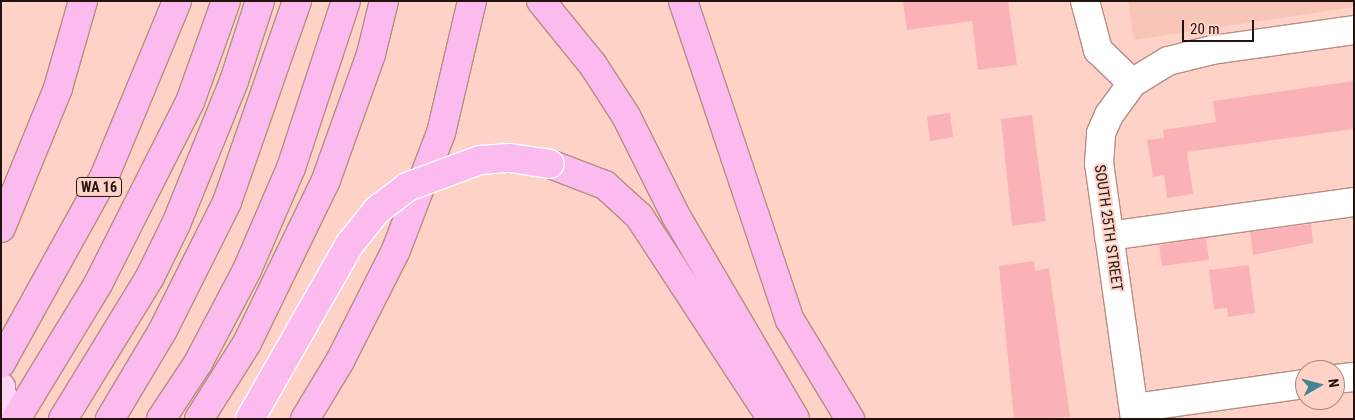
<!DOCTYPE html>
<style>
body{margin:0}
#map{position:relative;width:1355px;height:420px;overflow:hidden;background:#fed2c7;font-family:"Roboto Condensed",sans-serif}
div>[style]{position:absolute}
.built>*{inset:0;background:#f9c5b8}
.building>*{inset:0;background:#fab2b7}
.roads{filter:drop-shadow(1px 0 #b68e83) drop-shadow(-1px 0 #b68e83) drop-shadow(0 1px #b68e83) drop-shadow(0 -1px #b68e83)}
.minor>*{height:28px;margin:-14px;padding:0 14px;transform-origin:14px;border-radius:14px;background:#fff}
.major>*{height:28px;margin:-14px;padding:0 14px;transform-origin:14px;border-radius:14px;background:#fdd6f5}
.highway>*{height:28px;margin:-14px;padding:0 14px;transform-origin:14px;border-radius:14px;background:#fcbbee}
.bridges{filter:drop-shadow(1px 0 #fff) drop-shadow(-1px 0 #fff) drop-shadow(0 1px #fff) drop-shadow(0 -1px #fff)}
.highway-bridge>*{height:28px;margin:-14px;padding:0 14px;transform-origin:14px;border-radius:14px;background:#fcbbee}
span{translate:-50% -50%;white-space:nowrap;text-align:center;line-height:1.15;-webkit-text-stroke:4px #fed2c7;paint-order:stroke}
.shield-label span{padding:1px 4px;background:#fed2c7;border:1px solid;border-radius:4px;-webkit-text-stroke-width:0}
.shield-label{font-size:14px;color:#22130f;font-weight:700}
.street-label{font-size:15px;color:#22130f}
.frame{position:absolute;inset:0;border:2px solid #22130f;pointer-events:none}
.north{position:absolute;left:1295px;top:360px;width:50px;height:50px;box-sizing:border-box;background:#fed2c7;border:1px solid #a6867d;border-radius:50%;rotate:82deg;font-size:14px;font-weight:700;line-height:20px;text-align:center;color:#22130f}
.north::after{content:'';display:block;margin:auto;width:18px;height:22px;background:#428594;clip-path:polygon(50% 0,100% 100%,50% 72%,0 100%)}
.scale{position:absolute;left:1182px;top:20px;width:72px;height:22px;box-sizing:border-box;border:2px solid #22130f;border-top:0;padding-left:6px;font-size:15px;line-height:18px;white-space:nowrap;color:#22130f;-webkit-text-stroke:4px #fed2c7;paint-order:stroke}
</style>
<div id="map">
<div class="built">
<div style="clip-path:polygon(1128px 1px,1354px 1px,1354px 7px,1134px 40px)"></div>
</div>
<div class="building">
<div style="clip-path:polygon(903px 1px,1008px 1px,1017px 65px,978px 70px,972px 21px,907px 30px)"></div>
<div style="clip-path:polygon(1354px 81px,1354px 129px,1187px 152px,1193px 194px,1167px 198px,1164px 175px,1153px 177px,1147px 140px,1164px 138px,1163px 130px,1216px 122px,1213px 101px)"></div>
<div style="clip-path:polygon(950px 113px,953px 137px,930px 141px,927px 116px)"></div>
<div style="clip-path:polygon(1032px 115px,1046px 221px,1012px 226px,1001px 119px)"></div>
<div style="clip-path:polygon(1311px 224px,1313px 243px,1253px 255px,1250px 232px)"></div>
<div style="clip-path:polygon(1206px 238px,1209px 260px,1162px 266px,1159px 245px)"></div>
<div style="clip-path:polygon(1034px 261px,1035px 271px,1049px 268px,1070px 417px,1014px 419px,999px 266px)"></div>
<div style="clip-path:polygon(1249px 265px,1255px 313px,1228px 317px,1227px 308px,1214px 309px,1209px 270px)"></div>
</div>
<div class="roads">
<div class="minor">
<div style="left:1085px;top:1px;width:51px;rotate:75.1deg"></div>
<div style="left:1098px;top:50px;width:47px;rotate:44.1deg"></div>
<div style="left:1109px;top:236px;width:247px;rotate:-7.9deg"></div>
<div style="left:1335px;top:379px;width:19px;rotate:-6deg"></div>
<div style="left:1134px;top:408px;width:173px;rotate:-8deg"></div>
<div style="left:1135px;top:419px;width:258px;rotate:-98deg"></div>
<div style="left:1099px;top:164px;width:31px;rotate:-86deg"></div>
<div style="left:1101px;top:133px;width:20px;rotate:-66deg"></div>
<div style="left:1109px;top:115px;width:39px;rotate:-54deg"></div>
<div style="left:1132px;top:83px;width:42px;rotate:-31.4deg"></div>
<div style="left:1168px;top:61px;width:45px;rotate:-14deg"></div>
<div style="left:1212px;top:50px;width:143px;rotate:-8deg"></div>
</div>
<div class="major">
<div style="left:1px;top:387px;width:32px;rotate:83deg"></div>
</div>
<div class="highway">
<div style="left:541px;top:1px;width:82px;rotate:50.9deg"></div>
<div style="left:593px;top:65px;width:61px;rotate:57.1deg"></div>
<div style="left:626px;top:116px;width:112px;rotate:63.4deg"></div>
<div style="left:676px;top:216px;width:235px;rotate:59.6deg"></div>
<div style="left:683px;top:1px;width:336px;rotate:71.5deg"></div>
<div style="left:790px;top:320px;width:116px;rotate:58.8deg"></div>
<div style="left:550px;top:164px;width:59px;rotate:20.9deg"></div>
<div style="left:605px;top:185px;width:46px;rotate:42.4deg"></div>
<div style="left:639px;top:216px;width:243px;rotate:56.8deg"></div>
<div style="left:1px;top:228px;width:151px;rotate:-67.8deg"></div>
<div style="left:58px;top:88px;width:91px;rotate:-74deg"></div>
<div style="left:1px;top:363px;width:215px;rotate:-61deg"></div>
<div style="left:105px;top:175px;width:188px;rotate:-67.5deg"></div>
<div style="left:16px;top:419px;width:158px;rotate:-58.7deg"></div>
<div style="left:98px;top:284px;width:204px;rotate:-63.2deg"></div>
<div style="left:190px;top:102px;width:107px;rotate:-70.4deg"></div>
<div style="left:63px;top:419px;width:167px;rotate:-58.5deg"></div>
<div style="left:150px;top:277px;width:59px;rotate:-63.9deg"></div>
<div style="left:176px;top:224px;width:154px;rotate:-67.9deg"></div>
<div style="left:234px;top:81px;width:84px;rotate:-72deg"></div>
<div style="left:110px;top:419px;width:104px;rotate:-59.2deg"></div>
<div style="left:163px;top:330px;width:143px;rotate:-63.4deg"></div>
<div style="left:227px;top:202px;width:213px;rotate:-70.8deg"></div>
<div style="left:161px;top:419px;width:67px;rotate:-56.5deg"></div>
<div style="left:198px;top:363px;width:105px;rotate:-62.2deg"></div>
<div style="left:247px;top:270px;width:111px;rotate:-66.7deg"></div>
<div style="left:291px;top:168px;width:176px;rotate:-71.8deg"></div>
<div style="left:199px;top:419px;width:90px;rotate:-57.7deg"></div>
<div style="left:247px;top:343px;width:181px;rotate:-64.1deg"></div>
<div style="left:326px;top:180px;width:134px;rotate:-70.3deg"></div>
<div style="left:371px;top:54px;width:55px;rotate:-76.2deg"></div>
<div style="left:305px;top:419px;width:68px;rotate:-58.9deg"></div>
<div style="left:340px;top:361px;width:124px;rotate:-63.2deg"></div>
<div style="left:396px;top:250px;width:125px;rotate:-69deg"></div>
<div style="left:441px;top:133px;width:136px;rotate:-76.8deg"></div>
</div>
</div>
<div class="bridges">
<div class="highway-bridge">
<div style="left:250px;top:419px;width:202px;rotate:-60.3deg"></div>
<div style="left:350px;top:244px;width:43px;rotate:-51.5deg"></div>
<div style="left:377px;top:210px;width:38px;rotate:-37deg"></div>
<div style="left:407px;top:187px;width:78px;rotate:-20.3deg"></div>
<div style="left:480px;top:160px;width:30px;rotate:-4deg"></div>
<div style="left:510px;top:158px;width:40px;rotate:8.5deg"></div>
</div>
</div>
<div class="shield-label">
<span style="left:99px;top:187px">WA 16</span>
</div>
<div class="street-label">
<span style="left:1108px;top:228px;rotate:82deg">SOUTH 25TH STREET</span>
</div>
<div class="frame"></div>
<div class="north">N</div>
<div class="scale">20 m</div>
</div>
